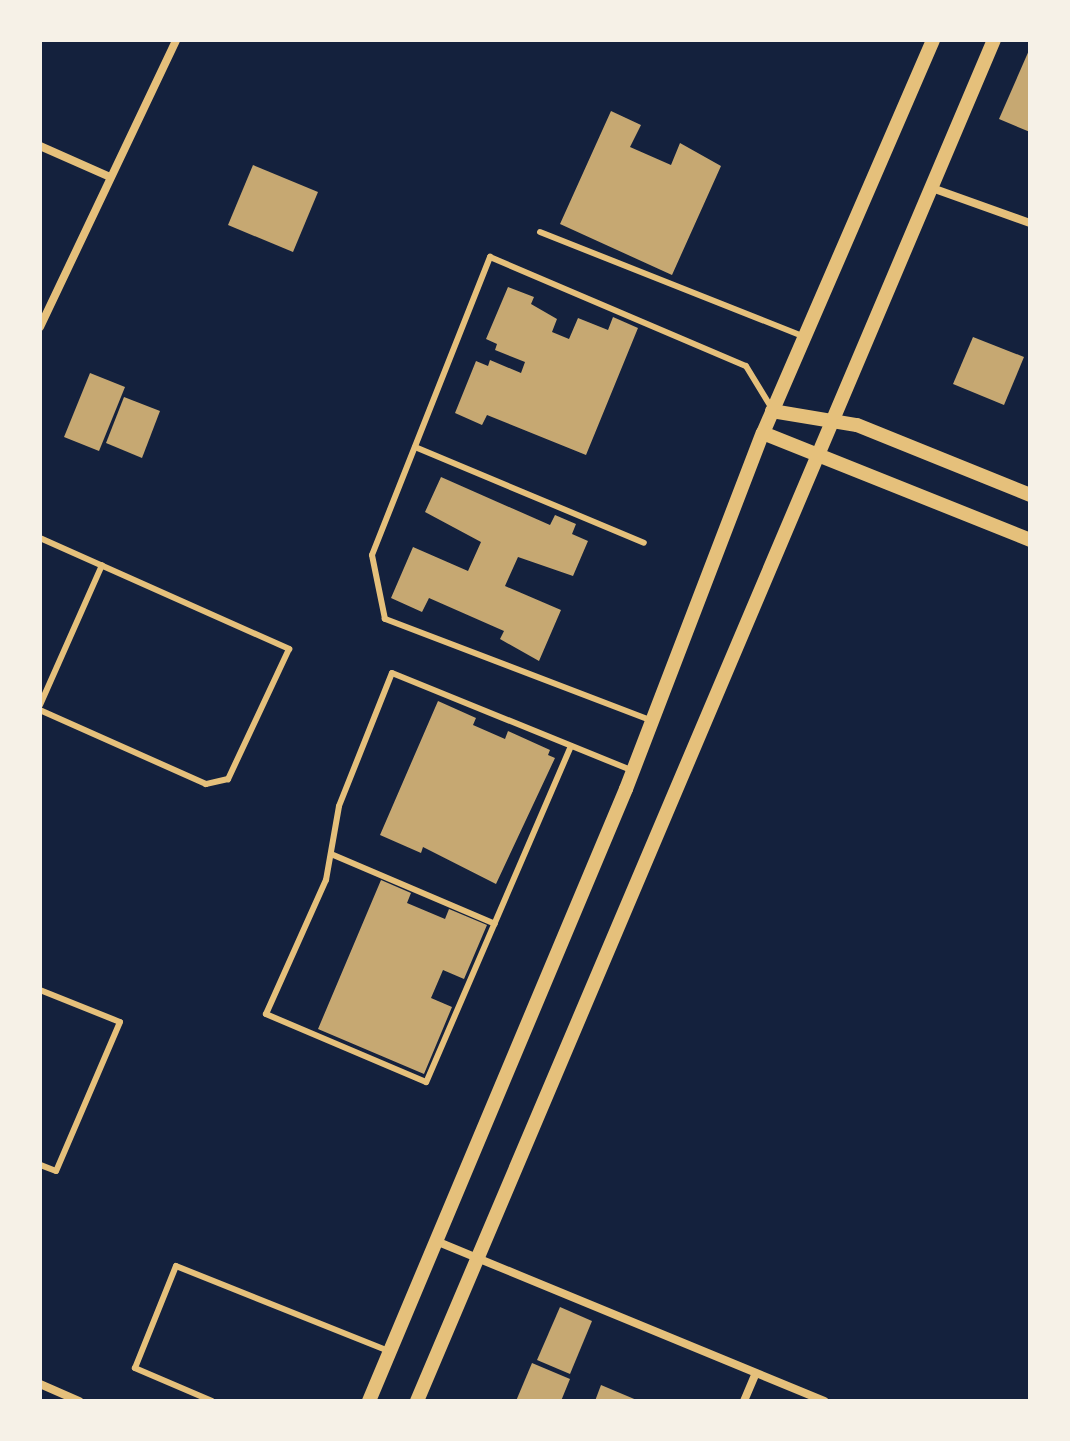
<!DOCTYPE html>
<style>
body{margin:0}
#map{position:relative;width:1070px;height:1441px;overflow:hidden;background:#14213d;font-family:"Fira Sans",sans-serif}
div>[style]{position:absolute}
.building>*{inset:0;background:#c6a872}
.service>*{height:6px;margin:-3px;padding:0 3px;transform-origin:3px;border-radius:3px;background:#e5c07b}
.minor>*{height:8px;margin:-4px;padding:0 4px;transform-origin:4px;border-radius:4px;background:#e5c07b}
.tertiary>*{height:14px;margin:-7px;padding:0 7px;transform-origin:7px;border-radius:7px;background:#e5c07b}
span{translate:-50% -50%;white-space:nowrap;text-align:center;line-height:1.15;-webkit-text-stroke:6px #f6f1e7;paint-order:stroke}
.frame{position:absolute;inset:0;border:42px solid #f6f1e7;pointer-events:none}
</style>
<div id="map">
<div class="building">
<div style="clip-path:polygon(1030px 48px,1030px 132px,999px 119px)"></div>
<div style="clip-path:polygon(611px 111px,641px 125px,630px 147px,671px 165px,680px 143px,721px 166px,672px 275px,560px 224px)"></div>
<div style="clip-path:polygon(253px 165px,318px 192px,293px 252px,228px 225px)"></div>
<div style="clip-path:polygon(508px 287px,534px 297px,531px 304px,557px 319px,552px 332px,569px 339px,578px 318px,608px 330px,613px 317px,638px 328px,586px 455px,487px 415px,482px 425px,455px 413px,476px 361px,488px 366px,490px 360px,521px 373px,525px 362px,495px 350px,497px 344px,486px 339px)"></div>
<div style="clip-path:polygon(973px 337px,1024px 357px,1004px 405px,953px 384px)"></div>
<div style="clip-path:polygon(90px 373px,125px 387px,99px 451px,64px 437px)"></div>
<div style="clip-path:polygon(124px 397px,160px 411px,142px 458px,106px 443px)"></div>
<div style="clip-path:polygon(441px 477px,550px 525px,555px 515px,576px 524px,572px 534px,588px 541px,573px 576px,518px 557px,505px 586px,561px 610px,539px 661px,500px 639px,504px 631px,429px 598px,422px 612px,391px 598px,413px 547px,468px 571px,481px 542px,425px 512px)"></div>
<div style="clip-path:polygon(438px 701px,476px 718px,473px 725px,505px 739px,508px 731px,550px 750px,548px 755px,555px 758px,496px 884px,423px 847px,421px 853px,380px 835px)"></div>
<div style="clip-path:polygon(381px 880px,411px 893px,407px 903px,445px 919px,449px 909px,487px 925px,464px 979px,443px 970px,431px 998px,452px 1007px,424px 1074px,318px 1029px)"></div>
<div style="clip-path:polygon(560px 1307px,592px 1321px,570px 1374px,537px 1360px)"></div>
<div style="clip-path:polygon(532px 1363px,570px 1379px,561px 1401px,516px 1401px)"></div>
<div style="clip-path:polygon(601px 1385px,639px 1401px,595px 1401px)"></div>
</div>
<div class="service">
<div style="left:540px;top:232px;width:285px;rotate:21.6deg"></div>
<div style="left:415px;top:447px;width:248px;rotate:22.7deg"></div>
<div style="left:40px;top:538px;width:273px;rotate:24deg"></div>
<div style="left:289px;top:649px;width:144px;rotate:115.1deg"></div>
<div style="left:228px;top:779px;width:23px;rotate:167deg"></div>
<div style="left:206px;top:784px;width:182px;rotate:-156deg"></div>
<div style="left:40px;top:705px;width:153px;rotate:-66.1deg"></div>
<div style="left:650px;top:720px;width:284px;rotate:-159.1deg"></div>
<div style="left:385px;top:619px;width:65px;rotate:-101.5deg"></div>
<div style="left:372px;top:555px;width:321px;rotate:-68.4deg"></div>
<div style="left:490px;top:257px;width:278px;rotate:23.1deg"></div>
<div style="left:746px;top:366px;width:48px;rotate:58.6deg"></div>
<div style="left:571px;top:746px;width:366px;rotate:113.3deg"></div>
<div style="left:426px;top:1082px;width:174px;rotate:-157deg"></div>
<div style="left:266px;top:1014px;width:147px;rotate:-65.9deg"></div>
<div style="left:326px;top:880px;width:75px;rotate:-80deg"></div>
<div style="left:339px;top:806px;width:143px;rotate:-68.3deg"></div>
<div style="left:392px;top:673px;width:260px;rotate:22.1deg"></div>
<div style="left:331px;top:854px;width:178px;rotate:23.1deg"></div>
<div style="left:40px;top:990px;width:86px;rotate:21.8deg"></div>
<div style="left:120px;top:1022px;width:162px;rotate:113.2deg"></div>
<div style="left:56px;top:1171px;width:17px;rotate:-159deg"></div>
<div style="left:212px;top:1401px;width:84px;rotate:-156.8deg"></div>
<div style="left:135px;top:1368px;width:110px;rotate:-68.1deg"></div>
<div style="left:176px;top:1266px;width:229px;rotate:21.8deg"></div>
</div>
<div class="minor">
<div style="left:40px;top:146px;width:77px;rotate:23.9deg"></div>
<div style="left:932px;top:188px;width:104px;rotate:19.7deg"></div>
<div style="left:40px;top:327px;width:318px;rotate:-64.6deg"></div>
<div style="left:436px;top:1241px;width:420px;rotate:22.4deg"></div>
<div style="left:40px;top:1384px;width:43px;rotate:23.6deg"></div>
<div style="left:744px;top:1401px;width:30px;rotate:-67deg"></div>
</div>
<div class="tertiary">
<div style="left:772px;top:411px;width:86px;rotate:9.4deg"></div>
<div style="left:857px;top:425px;width:187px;rotate:22deg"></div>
<div style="left:763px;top:433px;width:288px;rotate:21.8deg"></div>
<div style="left:369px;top:1401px;width:664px;rotate:-67.22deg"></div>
<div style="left:626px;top:789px;width:381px;rotate:-69deg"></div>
<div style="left:763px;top:433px;width:428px;rotate:-66.6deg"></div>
<div style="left:417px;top:1401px;width:1478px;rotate:-67.03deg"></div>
</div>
<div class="frame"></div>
</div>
